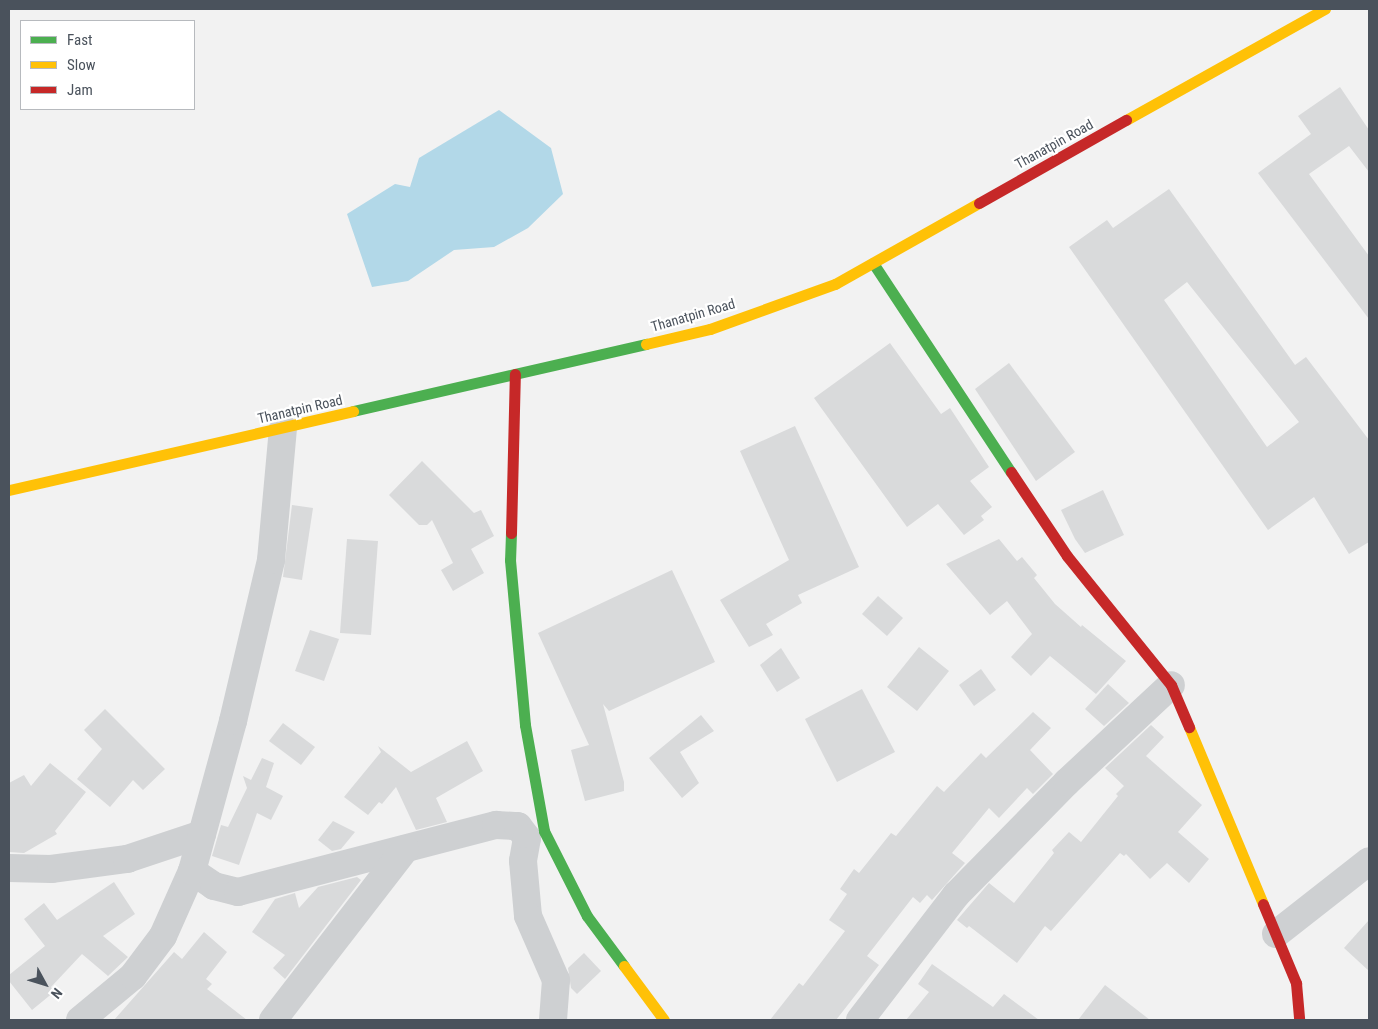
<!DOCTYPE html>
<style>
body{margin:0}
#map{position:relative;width:1378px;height:1029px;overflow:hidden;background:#f2f2f2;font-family:"Roboto Condensed",sans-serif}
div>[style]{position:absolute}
.water>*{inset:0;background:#b2d8e8}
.building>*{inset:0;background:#d9dadb}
.street>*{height:28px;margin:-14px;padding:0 14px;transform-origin:14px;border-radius:14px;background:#ced0d2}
.fast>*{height:11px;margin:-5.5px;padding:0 5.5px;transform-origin:5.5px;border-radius:5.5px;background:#4caf50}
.slow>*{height:11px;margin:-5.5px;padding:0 5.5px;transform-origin:5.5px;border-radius:5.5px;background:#ffc107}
.jam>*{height:11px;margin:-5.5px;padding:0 5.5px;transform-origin:5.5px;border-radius:5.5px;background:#c62828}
span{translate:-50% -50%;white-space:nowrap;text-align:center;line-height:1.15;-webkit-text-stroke:4.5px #fff;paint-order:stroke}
.street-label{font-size:14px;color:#4a525c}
.frame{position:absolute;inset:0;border:10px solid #4a525c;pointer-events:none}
.legend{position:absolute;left:20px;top:20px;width:175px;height:90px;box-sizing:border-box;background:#fff;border:1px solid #b7babe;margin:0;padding:6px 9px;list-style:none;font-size:15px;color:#4a525c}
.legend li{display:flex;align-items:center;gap:10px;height:25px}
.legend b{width:25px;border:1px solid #b7babe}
.north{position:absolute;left:20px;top:959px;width:50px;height:50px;-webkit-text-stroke:4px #fff;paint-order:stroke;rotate:129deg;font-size:14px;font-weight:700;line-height:20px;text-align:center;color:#4a525c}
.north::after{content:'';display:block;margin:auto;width:18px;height:22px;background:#4a525c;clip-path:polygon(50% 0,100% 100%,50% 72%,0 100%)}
</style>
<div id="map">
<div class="water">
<div style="clip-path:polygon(499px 110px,551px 148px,563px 194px,528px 228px,494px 247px,454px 250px,408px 281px,372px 287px,347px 214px,395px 184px,410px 187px,419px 158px)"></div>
</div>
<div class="building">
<div style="clip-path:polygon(1340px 87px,1369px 130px,1369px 172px,1349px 146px,1309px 174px,1369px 256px,1369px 319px,1258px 173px,1311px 134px,1298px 116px)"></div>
<div style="clip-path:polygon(evenodd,1169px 189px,1295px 365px,1306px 357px,1369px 440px,1369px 542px,1349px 554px,1314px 497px,1268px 530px,1069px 247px,1107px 220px,1113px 228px,1169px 189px,1187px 282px,1299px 422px,1267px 447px,1164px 300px,1187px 282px)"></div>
<div style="clip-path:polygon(890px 343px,941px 414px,950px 408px,989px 467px,970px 481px,992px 507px,981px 516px,984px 520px,964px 535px,938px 504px,907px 527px,814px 398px)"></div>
<div style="clip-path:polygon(1009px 363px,1075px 452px,1036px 481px,975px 389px)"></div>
<div style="clip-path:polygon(795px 426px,859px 567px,798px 595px,802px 603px,766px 624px,773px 635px,749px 647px,720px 600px,789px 560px,740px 451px)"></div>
<div style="clip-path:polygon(422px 461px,474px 513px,481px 510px,494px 536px,471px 549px,484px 573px,453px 591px,441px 570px,453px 563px,432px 520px,427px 525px,419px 525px,389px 495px)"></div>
<div style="clip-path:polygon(1103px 490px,1124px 535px,1085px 553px,1075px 539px,1061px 510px)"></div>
<div style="clip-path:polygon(292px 505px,313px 508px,302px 580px,283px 577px)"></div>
<div style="clip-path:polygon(347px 539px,378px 541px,371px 635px,340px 633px)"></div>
<div style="clip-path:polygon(999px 539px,1017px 561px,1022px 557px,1037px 575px,1034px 578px,1055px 604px,1081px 627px,1082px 625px,1126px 661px,1096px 694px,1050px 656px,1031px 676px,1011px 657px,1032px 634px,1007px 601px,990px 615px,946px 564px)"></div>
<div style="clip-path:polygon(672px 570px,715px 662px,609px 711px,603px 704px,624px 782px,624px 791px,585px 801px,571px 750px,589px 745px,538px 633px)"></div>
<div style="clip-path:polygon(878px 596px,903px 618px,887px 636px,862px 614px)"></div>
<div style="clip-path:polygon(310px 630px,339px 639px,324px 681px,295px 671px)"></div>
<div style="clip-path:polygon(919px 647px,949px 671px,917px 711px,887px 687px)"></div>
<div style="clip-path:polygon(781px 648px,800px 678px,777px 692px,760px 665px)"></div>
<div style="clip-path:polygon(981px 669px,996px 690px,974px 706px,959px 685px)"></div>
<div style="clip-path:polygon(1108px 684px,1129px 703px,1104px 726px,1085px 709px)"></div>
<div style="clip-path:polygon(862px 689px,895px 752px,837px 782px,805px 719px)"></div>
<div style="clip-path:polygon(105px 709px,165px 769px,143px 790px,133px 780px,110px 807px,77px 779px,102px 749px,84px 730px)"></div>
<div style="clip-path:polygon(1033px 712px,1051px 728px,1030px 750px,1053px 774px,1033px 794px,1027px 788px,999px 818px,989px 808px,952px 853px,965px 863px,932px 900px,927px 895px,920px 903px,913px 897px,867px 956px,879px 965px,836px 1020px,770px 1020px,799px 983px,803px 986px,845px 931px,829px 920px,847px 894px,840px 889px,854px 869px,859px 873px,891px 833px,896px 836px,937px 786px,944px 792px,981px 753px,986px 758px)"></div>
<div style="clip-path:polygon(701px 715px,714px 731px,680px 752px,699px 783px,682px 798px,649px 758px)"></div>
<div style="clip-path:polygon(283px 723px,315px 747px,301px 765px,269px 741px)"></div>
<div style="clip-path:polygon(1151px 725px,1164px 737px,1146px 756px,1202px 805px,1178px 832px,1209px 859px,1189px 883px,1167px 863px,1150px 879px,1126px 854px,1124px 856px,1120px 853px,1051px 931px,1045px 926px,1017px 963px,969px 926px,967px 928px,957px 920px,989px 883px,1014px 903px,1054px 853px,1052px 850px,1069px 832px,1081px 842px,1118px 796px,1116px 794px,1124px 786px,1105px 768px)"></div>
<div style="clip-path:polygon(467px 741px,483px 771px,436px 798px,447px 822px,416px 830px,396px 787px,382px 804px,379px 802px,368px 815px,344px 797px,381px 752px,378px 746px,411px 772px)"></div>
<div style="clip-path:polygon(262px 758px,274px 763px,266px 787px,283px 796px,271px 820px,257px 813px,239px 865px,212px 856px,221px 825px,228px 827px,247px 788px,243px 776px,251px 780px)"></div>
<div style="clip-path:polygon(50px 763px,86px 792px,55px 831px,57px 834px,24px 853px,9px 852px,9px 783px,24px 775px,31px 786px)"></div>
<div style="clip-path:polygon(333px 821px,355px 832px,341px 849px,332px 851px,318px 840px)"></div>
<div style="clip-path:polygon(357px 877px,361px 880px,285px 979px,273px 968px,285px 955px,252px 932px,275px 899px,295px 893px,299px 908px,318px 887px)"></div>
<div style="clip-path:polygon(114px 882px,135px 914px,103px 936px,128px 957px,108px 976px,82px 954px,51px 987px,54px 992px,32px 1010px,9px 981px,9px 975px,45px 946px,24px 919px,44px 903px,57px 920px)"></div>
<div style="clip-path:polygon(1369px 920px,1369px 971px,1344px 948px)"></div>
<div style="clip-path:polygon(204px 932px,227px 952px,206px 979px,212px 984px,207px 989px,247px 1020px,114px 1020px,174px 952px,182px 959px)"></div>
<div style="clip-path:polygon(584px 953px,601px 971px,577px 994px,571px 988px,568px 968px)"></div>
<div style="clip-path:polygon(932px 964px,993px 1007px,1004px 994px,1039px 1020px,906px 1020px,929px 992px,918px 984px)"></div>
<div style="clip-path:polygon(1105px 985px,1150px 1020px,1078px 1020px)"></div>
</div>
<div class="street">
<div style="left:9px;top:868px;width:42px;rotate:1.4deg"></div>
<div style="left:51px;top:869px;width:77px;rotate:-7.5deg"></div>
<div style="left:127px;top:859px;width:79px;rotate:-18.4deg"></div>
<div style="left:192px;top:871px;width:27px;rotate:34deg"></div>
<div style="left:214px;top:886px;width:25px;rotate:14deg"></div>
<div style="left:238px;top:892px;width:267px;rotate:-14.6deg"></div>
<div style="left:496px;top:825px;width:22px;rotate:3deg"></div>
<div style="left:518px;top:826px;width:15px;rotate:53deg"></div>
<div style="left:527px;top:838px;width:23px;rotate:100deg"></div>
<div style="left:523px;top:861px;width:55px;rotate:84.8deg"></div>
<div style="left:528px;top:916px;width:70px;rotate:66.4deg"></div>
<div style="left:556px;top:980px;width:40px;rotate:94.3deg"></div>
<div style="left:1276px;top:934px;width:118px;rotate:-38.1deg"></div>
<div style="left:80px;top:1020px;width:69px;rotate:-39.7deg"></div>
<div style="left:133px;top:976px;width:50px;rotate:-53.1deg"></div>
<div style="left:163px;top:936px;width:71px;rotate:-66deg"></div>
<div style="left:192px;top:871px;width:156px;rotate:-74.7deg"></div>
<div style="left:233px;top:721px;width:165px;rotate:-76.7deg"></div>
<div style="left:271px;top:560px;width:132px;rotate:-84.8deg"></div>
<div style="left:273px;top:1020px;width:216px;rotate:-52.3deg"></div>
<div style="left:860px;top:1020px;width:158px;rotate:-52.5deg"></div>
<div style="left:956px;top:895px;width:158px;rotate:-45.5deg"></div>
<div style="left:1067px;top:782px;width:142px;rotate:-43deg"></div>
</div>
<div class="fast">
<div style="left:873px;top:263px;width:250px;rotate:56.6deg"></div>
<div style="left:353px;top:411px;width:301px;rotate:-12.9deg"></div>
<div style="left:511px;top:533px;width:27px;rotate:92deg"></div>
<div style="left:510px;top:560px;width:166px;rotate:84.8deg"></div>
<div style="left:525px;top:725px;width:108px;rotate:79.8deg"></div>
<div style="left:544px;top:831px;width:95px;rotate:63.2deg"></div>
<div style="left:587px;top:916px;width:62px;rotate:53.5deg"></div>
</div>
<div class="slow">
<div style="left:1126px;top:120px;width:228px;rotate:-29.2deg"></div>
<div style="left:646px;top:344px;width:66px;rotate:-13.2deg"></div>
<div style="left:710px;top:329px;width:133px;rotate:-19.8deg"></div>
<div style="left:835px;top:284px;width:165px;rotate:-29.4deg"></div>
<div style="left:9px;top:490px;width:353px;rotate:-12.9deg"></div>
<div style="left:1189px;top:727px;width:192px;rotate:67.3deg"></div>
<div style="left:624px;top:966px;width:67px;rotate:53.5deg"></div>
</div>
<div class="jam">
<div style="left:979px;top:203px;width:169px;rotate:-29.5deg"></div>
<div style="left:1011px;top:472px;width:101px;rotate:56.3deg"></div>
<div style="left:1067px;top:556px;width:166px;rotate:51.1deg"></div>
<div style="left:1171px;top:685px;width:46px;rotate:66.8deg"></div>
<div style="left:511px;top:533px;width:159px;rotate:-88.6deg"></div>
<div style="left:1263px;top:904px;width:86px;rotate:67.3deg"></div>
<div style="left:1296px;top:983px;width:37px;rotate:85deg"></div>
</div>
<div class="street-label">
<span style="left:1054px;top:144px;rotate:-29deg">Thanatpin Road</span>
<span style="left:693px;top:315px;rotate:-16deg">Thanatpin Road</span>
<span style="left:300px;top:409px;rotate:-13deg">Thanatpin Road</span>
</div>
<div class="frame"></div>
<ul class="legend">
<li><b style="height:6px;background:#4caf50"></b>Fast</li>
<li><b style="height:6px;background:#ffc107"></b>Slow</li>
<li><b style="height:6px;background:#c62828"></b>Jam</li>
</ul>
<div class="north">N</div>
</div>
